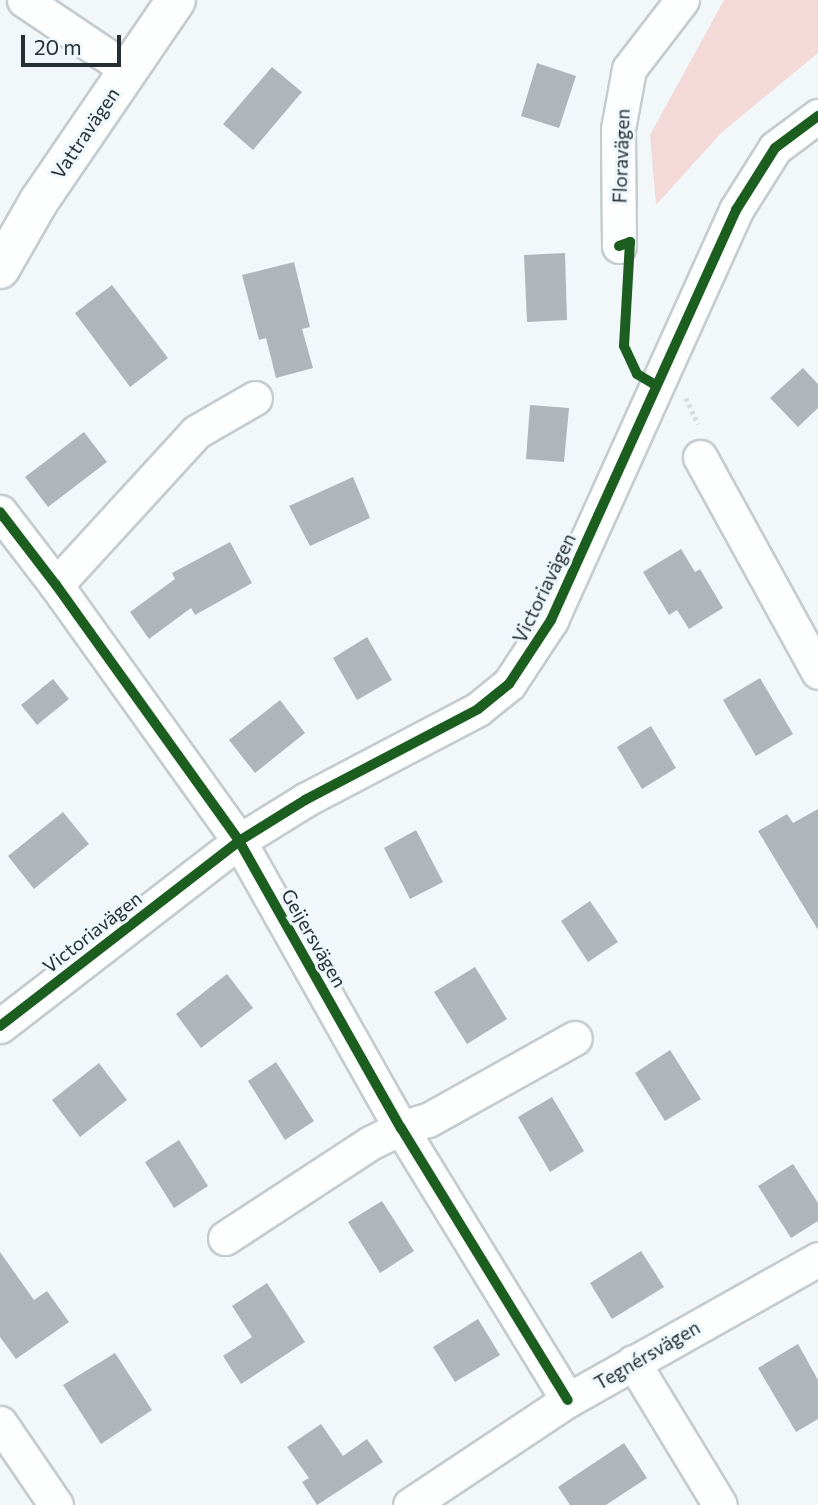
<!DOCTYPE html>
<meta charset="utf-8">
<style>
body{margin:0}
#map{position:relative;width:818px;height:1505px;overflow:hidden;background:#f2f8fa;font-family:Commissioner,sans-serif}
div>[style]{position:absolute}
.green>*{inset:0;background:#f3d9d8}
.building>*{inset:0;background:#afb6b9}
.path>*{height:4.5px;margin-top:-2.25px;transform-origin:0;background:repeating-linear-gradient(90deg,#dadcdc 0 3.5px,transparent 0 7px)}
.roads{filter:drop-shadow(2px 0 #c4cccf) drop-shadow(-2px 0 #c4cccf) drop-shadow(0 2px #c4cccf) drop-shadow(0 -2px #c4cccf)}
.street>*{height:33px;margin:-16.5px;padding:0 16.5px;transform-origin:16.5px;border-radius:16.5px;background:#fdfefe}
.secondary>*{height:38px;margin:-19px;padding:0 19px;transform-origin:19px;border-radius:19px;background:#fdfefe}
.cycleway>*{height:10px;margin:-5px;padding:0 5px;transform-origin:5px;border-radius:5px;background:#1b5e20}
span{translate:-50% -50%;white-space:nowrap;text-align:center;line-height:1.15;-webkit-text-stroke:6px #eff9fd;paint-order:stroke}
.street-label{font-size:19px;color:#252f32}
.scale{position:absolute;left:21px;top:35px;width:100px;height:32px;box-sizing:border-box;border:4px solid #252f32;border-top:0;padding-left:9px;font-size:21px;line-height:24px;white-space:nowrap;color:#252f32;-webkit-text-stroke:5px #eff9fd;paint-order:stroke}
</style>
<div id="map">
<div class="green">
<div style="clip-path:polygon(724px 0,818px 0,818px 53px,721px 133px,656px 205px,650px 135px)"></div>
</div>
<div class="building">
<div style="clip-path:polygon(537px 63px,576px 76px,559px 128px,521px 116px)"></div>
<div style="clip-path:polygon(272px 67px,302px 92px,253px 150px,223px 124px)"></div>
<div style="clip-path:polygon(565px 253px,567px 320px,527px 322px,524px 255px)"></div>
<div style="clip-path:polygon(294px 262px,310px 327px,302px 329px,313px 368px,276px 378px,266px 338px,259px 340px,242px 275px)"></div>
<div style="clip-path:polygon(112px 285px,168px 358px,130px 387px,75px 313px)"></div>
<div style="clip-path:polygon(803px 368px,818px 384px,818px 408px,798px 427px,770px 398px)"></div>
<div style="clip-path:polygon(530px 405px,569px 408px,564px 462px,526px 459px)"></div>
<div style="clip-path:polygon(84px 432px,107px 462px,48px 507px,25px 477px)"></div>
<div style="clip-path:polygon(353px 477px,370px 518px,310px 546px,289px 506px)"></div>
<div style="clip-path:polygon(230px 542px,252px 583px,195px 615px,191px 608px,149px 639px,130px 612px,175px 579px,172px 573px)"></div>
<div style="clip-path:polygon(681px 549px,695px 572px,700px 569px,723px 608px,689px 629px,677px 610px,669px 615px,643px 572px)"></div>
<div style="clip-path:polygon(367px 637px,392px 680px,357px 700px,333px 658px)"></div>
<div style="clip-path:polygon(760px 678px,793px 734px,756px 756px,723px 700px)"></div>
<div style="clip-path:polygon(53px 679px,69px 699px,37px 725px,21px 705px)"></div>
<div style="clip-path:polygon(280px 700px,305px 733px,255px 773px,229px 740px)"></div>
<div style="clip-path:polygon(651px 726px,676px 768px,642px 789px,617px 747px)"></div>
<div style="clip-path:polygon(818px 809px,818px 930px,758px 831px,787px 814px,793px 823px)"></div>
<div style="clip-path:polygon(63px 812px,89px 844px,34px 889px,8px 856px)"></div>
<div style="clip-path:polygon(416px 830px,443px 882px,410px 899px,384px 848px)"></div>
<div style="clip-path:polygon(590px 901px,618px 942px,588px 962px,561px 921px)"></div>
<div style="clip-path:polygon(475px 967px,507px 1019px,467px 1044px,434px 992px)"></div>
<div style="clip-path:polygon(227px 974px,253px 1008px,201px 1048px,176px 1014px)"></div>
<div style="clip-path:polygon(670px 1050px,701px 1099px,665px 1121px,635px 1073px)"></div>
<div style="clip-path:polygon(276px 1062px,314px 1121px,285px 1140px,248px 1081px)"></div>
<div style="clip-path:polygon(99px 1063px,127px 1100px,80px 1137px,52px 1100px)"></div>
<div style="clip-path:polygon(552px 1097px,584px 1151px,550px 1172px,518px 1117px)"></div>
<div style="clip-path:polygon(179px 1140px,208px 1186px,174px 1208px,145px 1162px)"></div>
<div style="clip-path:polygon(793px 1164px,818px 1203px,818px 1221px,791px 1238px,758px 1186px)"></div>
<div style="clip-path:polygon(382px 1201px,414px 1251px,380px 1273px,348px 1222px)"></div>
<div style="clip-path:polygon(641px 1251px,664px 1287px,612px 1319px,590px 1283px)"></div>
<div style="clip-path:polygon(0 1252px,34px 1300px,47px 1291px,69px 1322px,16px 1359px,0 1337px)"></div>
<div style="clip-path:polygon(267px 1283px,305px 1342px,241px 1384px,223px 1356px,252px 1337px,232px 1306px)"></div>
<div style="clip-path:polygon(478px 1319px,500px 1355px,455px 1382px,433px 1347px)"></div>
<div style="clip-path:polygon(798px 1344px,818px 1380px,818px 1419px,796px 1432px,758px 1368px)"></div>
<div style="clip-path:polygon(115px 1353px,152px 1410px,101px 1444px,63px 1385px)"></div>
<div style="clip-path:polygon(321px 1424px,343px 1456px,367px 1439px,383px 1462px,317px 1505px,302px 1482px,309px 1478px,287px 1447px)"></div>
<div style="clip-path:polygon(624px 1443px,647px 1478px,606px 1505px,570px 1505px,558px 1487px)"></div>
</div>
<div class="path">
<div style="left:686px;top:398px;width:29px;rotate:65deg"></div>
</div>
<div class="roads">
<div class="street">
<div style="left:24px;top:0;width:125px;rotate:33.9deg"></div>
<div style="left:619px;top:246px;width:117px;rotate:-90.5deg"></div>
<div style="left:618px;top:129px;width:61px;rotate:-79.6deg"></div>
<div style="left:629px;top:69px;width:87px;rotate:-52.5deg"></div>
<div style="left:700px;top:457px;width:245px;rotate:61.2deg"></div>
<div style="left:0;top:512px;width:92px;rotate:52.5deg"></div>
<div style="left:56px;top:585px;width:315px;rotate:54.4deg"></div>
<div style="left:239px;top:841px;width:330px;rotate:60.6deg"></div>
<div style="left:401px;top:1128px;width:319px;rotate:58.5deg"></div>
<div style="left:56px;top:585px;width:207px;rotate:-47.5deg"></div>
<div style="left:196px;top:432px;width:68px;rotate:-30deg"></div>
<div style="left:0;top:1026px;width:302px;rotate:-37.7deg"></div>
<div style="left:239px;top:841px;width:78px;rotate:-31.8deg"></div>
<div style="left:305px;top:800px;width:195px;rotate:-27.7deg"></div>
<div style="left:478px;top:709px;width:40px;rotate:-39deg"></div>
<div style="left:509px;top:684px;width:77px;rotate:-56.7deg"></div>
<div style="left:551px;top:620px;width:450px;rotate:-65.7deg"></div>
<div style="left:736px;top:210px;width:73px;rotate:-57.8deg"></div>
<div style="left:775px;top:148px;width:54px;rotate:-36.7deg"></div>
<div style="left:225px;top:1238px;width:173px;rotate:-33.2deg"></div>
<div style="left:370px;top:1143px;width:34px;rotate:-26deg"></div>
<div style="left:401px;top:1128px;width:28px;rotate:-17deg"></div>
<div style="left:428px;top:1120px;width:168px;rotate:-29.2deg"></div>
<div style="left:633px;top:1362px;width:167px;rotate:58.7deg"></div>
<div style="left:0;top:1423px;width:99px;rotate:55.7deg"></div>
<div style="left:410px;top:1505px;width:190px;rotate:-33.6deg"></div>
<div style="left:568px;top:1400px;width:287px;rotate:-29.4deg"></div>
</div>
<div class="secondary">
<div style="left:0;top:269px;width:78px;rotate:-60.2deg"></div>
<div style="left:39px;top:201px;width:243px;rotate:-55.7deg"></div>
</div>
</div>
<div class="cycleway">
<div style="left:619px;top:246px;width:12px;rotate:-20deg"></div>
<div style="left:630px;top:242px;width:104px;rotate:93.3deg"></div>
<div style="left:624px;top:346px;width:31px;rotate:65deg"></div>
<div style="left:637px;top:374px;width:21px;rotate:31deg"></div>
<div style="left:0;top:512px;width:92px;rotate:52.5deg"></div>
<div style="left:56px;top:585px;width:315px;rotate:54.4deg"></div>
<div style="left:239px;top:841px;width:330px;rotate:60.6deg"></div>
<div style="left:401px;top:1128px;width:319px;rotate:58.5deg"></div>
<div style="left:0;top:1026px;width:302px;rotate:-37.7deg"></div>
<div style="left:239px;top:841px;width:78px;rotate:-31.8deg"></div>
<div style="left:305px;top:800px;width:195px;rotate:-27.7deg"></div>
<div style="left:478px;top:709px;width:40px;rotate:-39deg"></div>
<div style="left:509px;top:684px;width:77px;rotate:-56.7deg"></div>
<div style="left:551px;top:620px;width:450px;rotate:-65.7deg"></div>
<div style="left:736px;top:210px;width:73px;rotate:-57.8deg"></div>
<div style="left:775px;top:148px;width:54px;rotate:-36.7deg"></div>
</div>
<div class="street-label">
<span style="left:85px;top:133px;rotate:-56deg">Vattravägen</span>
<span style="left:621px;top:156px;rotate:-88deg">Floravägen</span>
<span style="left:544px;top:588px;rotate:-64deg">Victoriavägen</span>
<span style="left:92px;top:932px;rotate:-38deg">Victoriavägen</span>
<span style="left:314px;top:938px;rotate:60deg">Geijersvägen</span>
<span style="left:647px;top:1355px;rotate:-30deg">Tegnérsvägen</span>
</div>
<div class="scale">20 m</div>
</div>
